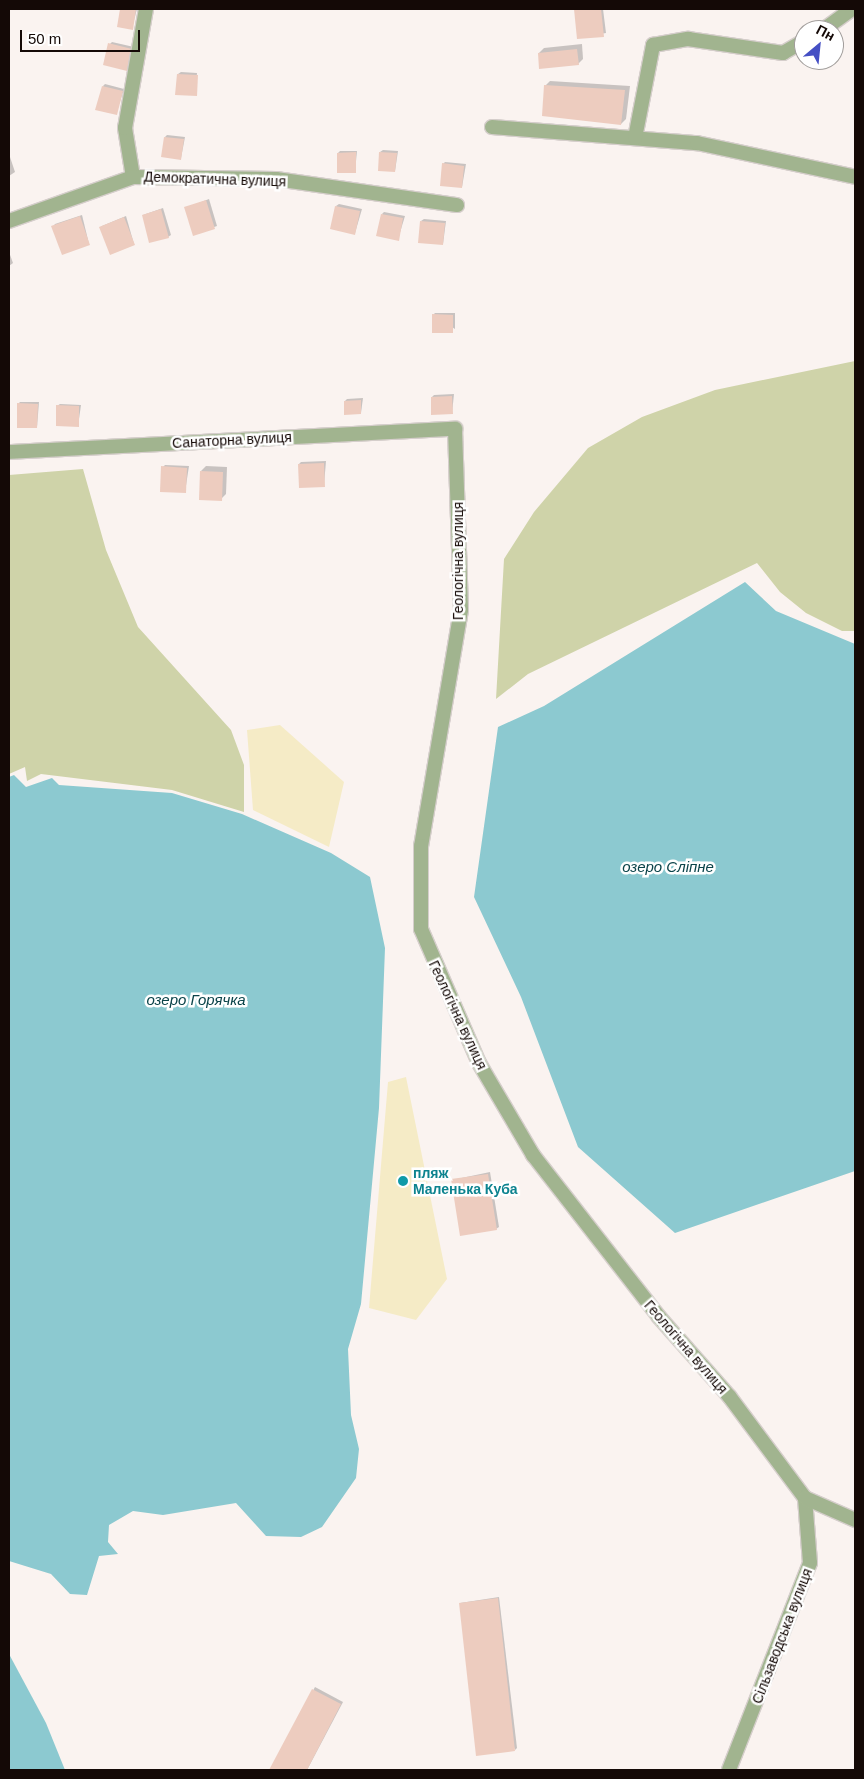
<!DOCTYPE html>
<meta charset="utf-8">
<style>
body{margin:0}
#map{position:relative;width:864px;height:1779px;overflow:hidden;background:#faf3f0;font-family:Helvetica,sans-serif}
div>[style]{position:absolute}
.green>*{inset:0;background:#cfd3a9}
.sand>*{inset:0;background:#f5ebc6}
.water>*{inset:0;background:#8cc9d0}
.shadow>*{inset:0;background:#0003}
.building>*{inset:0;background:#edccbf}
.roads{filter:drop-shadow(1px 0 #d5cecb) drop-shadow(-1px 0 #d5cecb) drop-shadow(0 1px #d5cecb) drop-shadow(0 -1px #d5cecb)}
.street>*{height:14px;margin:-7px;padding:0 7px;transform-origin:7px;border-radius:7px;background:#a1b48f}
.dots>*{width:14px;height:14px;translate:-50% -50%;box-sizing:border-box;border:2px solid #fff;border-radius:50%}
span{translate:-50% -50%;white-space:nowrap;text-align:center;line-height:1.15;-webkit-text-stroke:5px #fff;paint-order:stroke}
.street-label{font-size:14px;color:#140906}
.culture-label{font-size:14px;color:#0d838f;font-weight:700}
.left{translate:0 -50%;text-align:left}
.water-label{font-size:15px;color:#0b444a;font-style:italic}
.frame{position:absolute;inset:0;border:10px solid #140906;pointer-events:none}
.north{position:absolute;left:794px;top:20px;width:50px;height:50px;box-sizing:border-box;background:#fff;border:1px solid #a19d9b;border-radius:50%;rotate:28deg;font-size:14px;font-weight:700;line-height:20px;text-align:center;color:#140906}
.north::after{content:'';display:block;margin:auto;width:18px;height:22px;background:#454fc4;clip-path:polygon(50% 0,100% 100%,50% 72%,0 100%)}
.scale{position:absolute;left:20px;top:30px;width:120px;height:22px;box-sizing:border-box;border:2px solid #140906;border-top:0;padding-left:6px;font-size:15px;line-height:18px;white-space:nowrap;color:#140906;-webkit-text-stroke:4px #fff;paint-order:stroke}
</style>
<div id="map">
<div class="green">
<div style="clip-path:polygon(855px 361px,855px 631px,842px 631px,806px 613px,780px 592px,757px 563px,528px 674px,496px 699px,504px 559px,534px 512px,588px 448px,642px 417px,715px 390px)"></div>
<div style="clip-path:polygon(83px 469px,106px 550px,138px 627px,231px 730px,244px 765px,244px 812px,172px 790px,41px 774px,27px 781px,25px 767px,9px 774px,9px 475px)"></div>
</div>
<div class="sand">
<div style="clip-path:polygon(280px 725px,344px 782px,329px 847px,253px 810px,247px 730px)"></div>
<div style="clip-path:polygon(406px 1077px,447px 1279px,416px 1320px,369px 1308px,388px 1082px)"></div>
</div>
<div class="water">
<div style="clip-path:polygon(745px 582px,776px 611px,855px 644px,855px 1171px,675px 1233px,578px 1147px,521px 997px,474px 897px,498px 727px,544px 706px)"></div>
<div style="clip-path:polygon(14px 775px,26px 787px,52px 778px,59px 785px,172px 793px,242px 814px,331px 853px,370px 877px,385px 948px,379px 1108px,361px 1304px,348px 1349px,351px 1415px,359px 1449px,356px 1478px,322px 1527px,301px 1537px,266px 1536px,236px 1503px,163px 1515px,133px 1511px,109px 1525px,108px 1542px,118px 1554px,99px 1556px,87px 1595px,70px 1594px,51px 1574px,9px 1561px,9px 777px)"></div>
<div style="clip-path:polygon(9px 1654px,46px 1723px,65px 1770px,9px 1770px)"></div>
</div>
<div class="shadow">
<div style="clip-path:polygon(121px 9px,137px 9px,132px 28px,118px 26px)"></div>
<div style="clip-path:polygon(575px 9px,603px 9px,606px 33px,578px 38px)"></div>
<div style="clip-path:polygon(112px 42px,134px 47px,127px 69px,110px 44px)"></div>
<div style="clip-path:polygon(582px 44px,583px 59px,578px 64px,539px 53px,544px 48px)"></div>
<div style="clip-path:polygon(181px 72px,197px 73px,195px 95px,178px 74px)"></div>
<div style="clip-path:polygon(550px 81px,630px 86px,626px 119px,621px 124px,545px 86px)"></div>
<div style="clip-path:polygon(105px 84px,124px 89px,116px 114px,103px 86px)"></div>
<div style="clip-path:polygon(167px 135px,185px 137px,181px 158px,165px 137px)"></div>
<div style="clip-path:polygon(383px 150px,398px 151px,395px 171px,380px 152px)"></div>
<div style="clip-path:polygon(340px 151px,357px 151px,355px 171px,338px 153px)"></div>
<div style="clip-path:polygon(9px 154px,15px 172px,9px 176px)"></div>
<div style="clip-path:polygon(445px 162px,466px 164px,462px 187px,443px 164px)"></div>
<div style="clip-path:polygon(209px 199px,217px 226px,194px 234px,186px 208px)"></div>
<div style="clip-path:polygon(339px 204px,362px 209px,355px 233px,336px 206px)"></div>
<div style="clip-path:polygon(163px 208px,171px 235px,168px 237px,143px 215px)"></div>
<div style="clip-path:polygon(384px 212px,405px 216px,398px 239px,382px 214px)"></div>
<div style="clip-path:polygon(82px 215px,89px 244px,53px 227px,55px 224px)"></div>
<div style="clip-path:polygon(126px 216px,134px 244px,100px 228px,102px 226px)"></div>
<div style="clip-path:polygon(424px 219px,446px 221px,443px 244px,421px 221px)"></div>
<div style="clip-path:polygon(9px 252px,13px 263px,9px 266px)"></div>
<div style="clip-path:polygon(435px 313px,455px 313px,455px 329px,433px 315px)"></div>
<div style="clip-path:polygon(454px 394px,452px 413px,432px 397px,434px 395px)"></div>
<div style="clip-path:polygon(363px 398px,361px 413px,345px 401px,347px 399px)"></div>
<div style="clip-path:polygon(20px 402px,39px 402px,37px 427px,18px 404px)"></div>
<div style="clip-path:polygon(60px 404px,81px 405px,78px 426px,57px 406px)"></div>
<div style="clip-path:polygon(326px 461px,324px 485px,299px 464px,301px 462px)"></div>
<div style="clip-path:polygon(165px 465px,189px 466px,185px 492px,163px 467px)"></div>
<div style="clip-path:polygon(206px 466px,227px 467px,226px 494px,221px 499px,201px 471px)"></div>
<div style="clip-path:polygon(490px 1172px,499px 1227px,496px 1229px,452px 1180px)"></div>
<div style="clip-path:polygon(499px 1597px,517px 1748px,515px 1750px,460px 1603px)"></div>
<div style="clip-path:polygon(315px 1687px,343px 1702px,307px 1770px,270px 1770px)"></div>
</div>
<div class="building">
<div style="clip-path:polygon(120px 9px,136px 9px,133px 30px,117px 27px)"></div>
<div style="clip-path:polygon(574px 9px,601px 9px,604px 37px,577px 39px)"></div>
<div style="clip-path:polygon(108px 43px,132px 49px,127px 71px,103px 65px)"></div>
<div style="clip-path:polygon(577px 49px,579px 65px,539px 69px,538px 53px)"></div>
<div style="clip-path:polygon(177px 74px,198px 75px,197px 96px,175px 95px)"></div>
<div style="clip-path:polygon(544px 85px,625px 90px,621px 125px,542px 116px)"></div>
<div style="clip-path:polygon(102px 86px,123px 91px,117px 115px,95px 110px)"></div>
<div style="clip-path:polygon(164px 137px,184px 139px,181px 160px,161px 157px)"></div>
<div style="clip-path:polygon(356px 152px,356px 173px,337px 173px,337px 153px)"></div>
<div style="clip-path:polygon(379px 152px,397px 153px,395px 172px,378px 171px)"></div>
<div style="clip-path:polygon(442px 163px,464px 166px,462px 188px,440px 186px)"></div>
<div style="clip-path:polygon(206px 200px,215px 229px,193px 236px,184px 207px)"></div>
<div style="clip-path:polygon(335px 206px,360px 211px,355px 235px,330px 229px)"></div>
<div style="clip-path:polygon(161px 209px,169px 238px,149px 243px,142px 215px)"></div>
<div style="clip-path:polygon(381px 214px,403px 218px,399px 241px,376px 236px)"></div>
<div style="clip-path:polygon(80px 216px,90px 245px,62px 255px,51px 226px)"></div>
<div style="clip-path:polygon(124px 217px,135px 245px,110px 255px,99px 227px)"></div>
<div style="clip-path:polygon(420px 221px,445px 223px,443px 245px,418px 243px)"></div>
<div style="clip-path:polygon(432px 314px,453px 315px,453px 333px,432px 333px)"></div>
<div style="clip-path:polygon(452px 396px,453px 414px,431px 415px,431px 397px)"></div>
<div style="clip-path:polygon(361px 400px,361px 414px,344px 415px,344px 401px)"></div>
<div style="clip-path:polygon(17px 403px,38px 404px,37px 428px,17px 428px)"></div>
<div style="clip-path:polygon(56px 405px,79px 406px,79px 427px,56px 426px)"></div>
<div style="clip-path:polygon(324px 463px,325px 487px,299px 488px,298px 464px)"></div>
<div style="clip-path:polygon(161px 466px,187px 468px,186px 493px,160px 492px)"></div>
<div style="clip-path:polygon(200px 471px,223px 472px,222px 501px,199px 500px)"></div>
<div style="clip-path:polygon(488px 1174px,497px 1230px,460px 1236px,451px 1179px)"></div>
<div style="clip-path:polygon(498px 1598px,515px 1751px,476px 1756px,459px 1603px)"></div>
<div style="clip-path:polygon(312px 1689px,341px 1704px,307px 1770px,269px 1770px)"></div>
</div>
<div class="roads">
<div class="street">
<div style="left:823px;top:30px;width:36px;rotate:-36deg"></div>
<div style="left:492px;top:127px;width:206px;rotate:4.5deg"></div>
<div style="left:697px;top:143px;width:162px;rotate:12.1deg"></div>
<div style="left:635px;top:138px;width:95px;rotate:-79deg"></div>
<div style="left:653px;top:45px;width:36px;rotate:-10deg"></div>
<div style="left:688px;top:39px;width:96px;rotate:8.4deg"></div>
<div style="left:783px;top:53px;width:24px;rotate:-30deg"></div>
<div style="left:133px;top:177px;width:50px;rotate:-99.3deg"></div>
<div style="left:125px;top:128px;width:121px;rotate:-80deg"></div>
<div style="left:9px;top:221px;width:132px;rotate:-19.5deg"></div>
<div style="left:133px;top:177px;width:143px;rotate:0.8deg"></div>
<div style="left:276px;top:179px;width:183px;rotate:8.2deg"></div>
<div style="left:9px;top:452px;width:447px;rotate:-3deg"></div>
<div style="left:455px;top:429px;width:181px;rotate:88.1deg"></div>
<div style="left:461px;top:610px;width:239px;rotate:99.6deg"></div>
<div style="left:421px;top:846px;width:83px;rotate:90deg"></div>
<div style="left:421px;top:929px;width:146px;rotate:66.6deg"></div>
<div style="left:479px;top:1063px;width:107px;rotate:59.6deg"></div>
<div style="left:533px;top:1155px;width:205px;rotate:52.1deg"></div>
<div style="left:659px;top:1317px;width:106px;rotate:48.5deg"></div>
<div style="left:729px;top:1396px;width:127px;rotate:53.3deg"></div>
<div style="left:805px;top:1498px;width:65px;rotate:85.6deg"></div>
<div style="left:810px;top:1563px;width:222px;rotate:111.4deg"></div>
<div style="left:805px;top:1498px;width:55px;rotate:23.7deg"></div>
</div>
</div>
<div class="dots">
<div style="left:403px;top:1181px;background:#0f9aa8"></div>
</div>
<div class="street-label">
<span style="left:215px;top:179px;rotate:2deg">Демократична вулиця</span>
<span style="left:232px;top:440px;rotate:-3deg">Санаторна вулиця</span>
<span style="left:458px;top:561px;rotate:-90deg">Геологічна вулиця</span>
<span style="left:458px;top:1015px;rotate:65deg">Геологічна вулиця</span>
<span style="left:686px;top:1347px;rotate:49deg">Геологічна вулиця</span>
<span style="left:782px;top:1636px;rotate:-69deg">Сільзаводська вулиця</span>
</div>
<div class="culture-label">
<span class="left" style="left:413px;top:1181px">пляж<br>Маленька Куба</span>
</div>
<div class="water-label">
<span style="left:668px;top:867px">озеро Сліпне</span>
<span style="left:196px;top:1000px">озеро Горячка</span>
</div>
<div class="frame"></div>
<div class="north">Пн</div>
<div class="scale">50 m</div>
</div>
